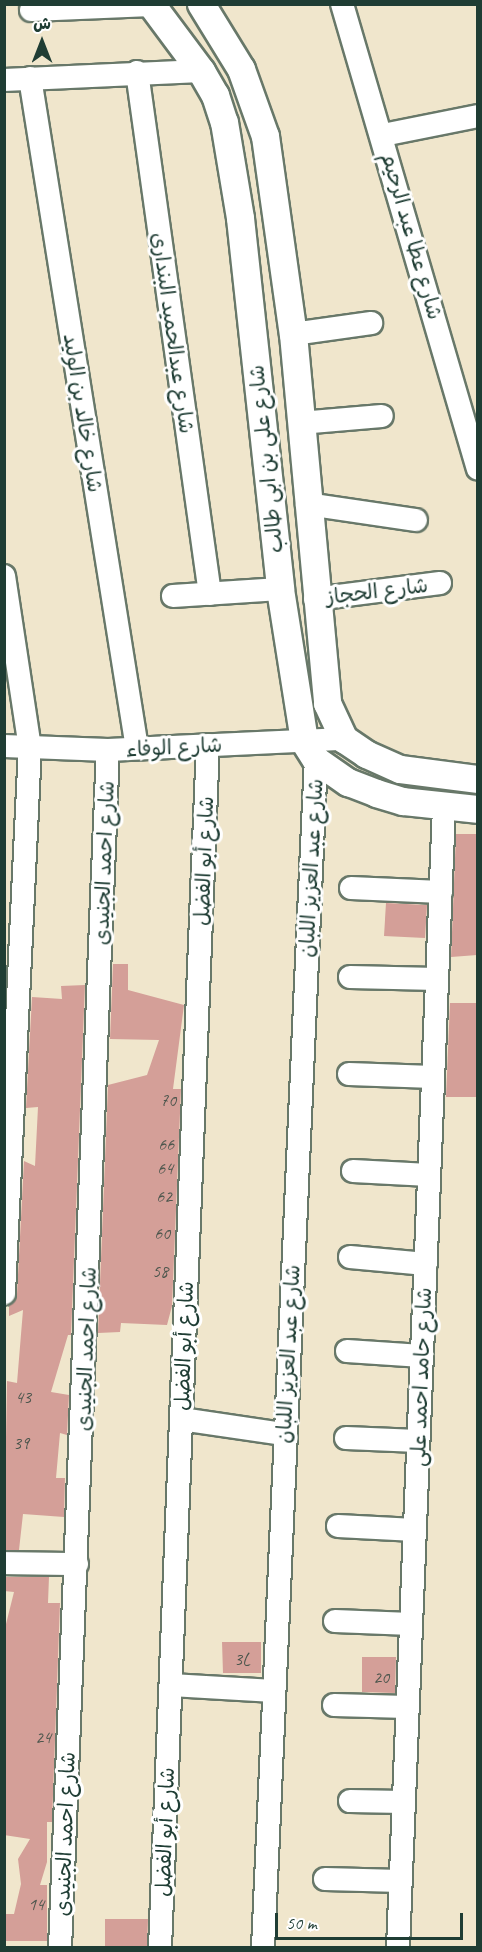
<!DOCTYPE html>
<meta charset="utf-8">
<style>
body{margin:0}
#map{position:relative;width:482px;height:1952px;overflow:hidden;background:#f0e6cc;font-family:Caveat,"Playpen Sans Arabic",sans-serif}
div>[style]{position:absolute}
.building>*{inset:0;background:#d49f98}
.roads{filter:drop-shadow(2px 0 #687869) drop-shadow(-2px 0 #687869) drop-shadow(0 2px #687869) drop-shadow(0 -2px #687869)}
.minor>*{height:22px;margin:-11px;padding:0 11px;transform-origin:11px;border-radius:11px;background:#fff}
.tertiary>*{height:27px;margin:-13.5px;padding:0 13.5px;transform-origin:13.5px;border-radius:13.5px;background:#fff}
span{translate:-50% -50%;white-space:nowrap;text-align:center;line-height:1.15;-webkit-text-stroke:6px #fff;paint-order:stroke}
.number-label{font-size:18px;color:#4c564d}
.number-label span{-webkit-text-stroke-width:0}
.street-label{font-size:21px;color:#1f3d34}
.frame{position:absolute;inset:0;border:6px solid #1f3d34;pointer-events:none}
.north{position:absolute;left:12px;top:12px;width:60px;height:60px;-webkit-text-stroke:4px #fff;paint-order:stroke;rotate:0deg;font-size:16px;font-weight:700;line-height:24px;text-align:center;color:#1f3d34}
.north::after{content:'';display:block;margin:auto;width:21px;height:27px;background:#1f3d34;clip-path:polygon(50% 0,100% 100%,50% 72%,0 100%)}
.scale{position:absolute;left:275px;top:1913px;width:188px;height:27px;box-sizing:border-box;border:3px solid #1f3d34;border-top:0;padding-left:8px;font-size:18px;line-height:21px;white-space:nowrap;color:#1f3d34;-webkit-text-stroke:4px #fff;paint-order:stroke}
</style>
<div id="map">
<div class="building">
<div style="clip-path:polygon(456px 834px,477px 834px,477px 955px,451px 957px)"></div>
<div style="clip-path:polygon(386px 903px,427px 905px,425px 938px,384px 936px)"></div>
<div style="clip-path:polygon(113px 964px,128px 964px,128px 990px,184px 1005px,173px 1089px,181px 1089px,172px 1306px,167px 1325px,121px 1323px,120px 1332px,98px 1333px,108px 1085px,147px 1075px,159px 1040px,110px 1039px)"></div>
<div style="clip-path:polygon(85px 985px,71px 1335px,68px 1335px,51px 1392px,69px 1395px,67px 1435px,60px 1433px,56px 1478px,65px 1478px,64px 1517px,23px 1514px,19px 1550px,4px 1550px,7px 1381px,17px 1383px,23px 1310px,9px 1316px,9px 1305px,17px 1294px,24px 1161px,35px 1166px,38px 1107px,26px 1108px,32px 997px,62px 999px,61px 986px)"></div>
<div style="clip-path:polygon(450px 1003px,477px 1003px,477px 1097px,446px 1097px)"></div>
<div style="clip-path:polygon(4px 1577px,49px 1577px,48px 1603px,60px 1603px,52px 1822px,47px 1822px,47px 1862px,40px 1885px,47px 1885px,47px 1941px,4px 1941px,4px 1914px,14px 1914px,21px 1884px,18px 1859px,30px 1839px,4px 1835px,4px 1632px,14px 1592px,4px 1591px)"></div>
<div style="clip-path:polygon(222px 1642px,261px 1642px,261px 1673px,223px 1673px)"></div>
<div style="clip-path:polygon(362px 1657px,396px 1657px,395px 1693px,362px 1692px)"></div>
<div style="clip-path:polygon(105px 1919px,148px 1919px,147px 1947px,105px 1947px)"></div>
</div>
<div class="roads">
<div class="minor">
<div style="left:342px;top:4px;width:484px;rotate:73.7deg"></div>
<div style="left:31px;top:10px;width:121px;rotate:-2.4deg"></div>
<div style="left:137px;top:72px;width:527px;rotate:82.04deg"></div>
<div style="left:30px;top:78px;width:678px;rotate:80.93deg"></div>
<div style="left:4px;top:80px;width:197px;rotate:-2.6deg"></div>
<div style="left:383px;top:135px;width:97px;rotate:-11.3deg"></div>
<div style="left:293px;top:334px;width:79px;rotate:-8deg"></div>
<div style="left:300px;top:423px;width:82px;rotate:-4.9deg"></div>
<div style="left:307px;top:504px;width:110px;rotate:8.4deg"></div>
<div style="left:4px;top:576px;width:173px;rotate:81.4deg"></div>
<div style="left:30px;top:747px;width:547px;rotate:92.73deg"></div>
<div style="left:173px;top:596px;width:107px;rotate:-3.7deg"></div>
<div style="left:315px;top:599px;width:126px;rotate:-7.3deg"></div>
<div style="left:4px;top:746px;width:104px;rotate:2.2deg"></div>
<div style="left:108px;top:750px;width:236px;rotate:-2.7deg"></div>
<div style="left:351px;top:888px;width:90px;rotate:2.5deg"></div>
<div style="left:350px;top:977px;width:87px;rotate:1.3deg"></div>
<div style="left:349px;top:1074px;width:84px;rotate:2deg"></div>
<div style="left:353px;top:1171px;width:76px;rotate:3deg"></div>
<div style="left:350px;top:1257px;width:76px;rotate:5.3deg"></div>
<div style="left:347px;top:1351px;width:75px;rotate:3.8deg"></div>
<div style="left:181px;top:1419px;width:104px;rotate:8.3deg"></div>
<div style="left:346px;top:1438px;width:72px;rotate:2.4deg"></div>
<div style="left:338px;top:1526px;width:77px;rotate:3deg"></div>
<div style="left:4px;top:1563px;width:73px;rotate:0.8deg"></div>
<div style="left:335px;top:1621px;width:76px;rotate:2.3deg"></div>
<div style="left:171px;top:1685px;width:103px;rotate:3.3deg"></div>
<div style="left:334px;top:1705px;width:73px;rotate:1.6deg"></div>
<div style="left:350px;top:1801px;width:53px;rotate:1.1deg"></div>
<div style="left:325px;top:1879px;width:76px;rotate:1.5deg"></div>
<div style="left:60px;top:1948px;width:1199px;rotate:-87.71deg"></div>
<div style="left:160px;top:1948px;width:1204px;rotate:-87.72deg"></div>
<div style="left:263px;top:1948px;width:1189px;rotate:-87.45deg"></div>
<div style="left:398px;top:1948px;width:1143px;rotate:-87.69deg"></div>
</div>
<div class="tertiary">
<div style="left:151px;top:4px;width:84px;rotate:53.3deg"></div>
<div style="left:201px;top:71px;width:28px;rotate:60deg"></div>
<div style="left:215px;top:95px;width:28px;rotate:72deg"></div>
<div style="left:224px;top:122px;width:97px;rotate:80.5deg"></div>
<div style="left:240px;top:218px;width:373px;rotate:83.8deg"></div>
<div style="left:280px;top:589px;width:154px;rotate:81deg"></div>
<div style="left:304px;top:741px;width:22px;rotate:58deg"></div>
<div style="left:316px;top:760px;width:39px;rotate:35deg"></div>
<div style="left:348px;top:782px;width:30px;rotate:21deg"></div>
<div style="left:376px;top:793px;width:28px;rotate:17deg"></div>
<div style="left:403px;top:801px;width:75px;rotate:6.1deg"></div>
<div style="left:201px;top:4px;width:76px;rotate:58.4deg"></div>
<div style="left:241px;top:69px;width:71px;rotate:70.3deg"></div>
<div style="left:265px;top:136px;width:200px;rotate:82deg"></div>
<div style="left:293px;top:334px;width:371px;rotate:84.7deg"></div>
<div style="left:327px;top:703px;width:40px;rotate:65deg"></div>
<div style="left:344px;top:739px;width:27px;rotate:34deg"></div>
<div style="left:366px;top:754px;width:37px;rotate:24deg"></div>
<div style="left:400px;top:769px;width:79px;rotate:7.3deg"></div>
</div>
</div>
<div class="number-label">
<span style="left:168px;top:1100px">70</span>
<span style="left:166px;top:1144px">66</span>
<span style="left:165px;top:1168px">64</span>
<span style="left:164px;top:1196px">62</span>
<span style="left:162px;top:1233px">60</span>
<span style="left:160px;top:1271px">58</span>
<span style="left:23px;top:1397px">43</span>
<span style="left:21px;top:1443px">39</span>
<span style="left:242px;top:1659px">3L</span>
<span style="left:381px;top:1677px">20</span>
<span style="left:43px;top:1737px">24</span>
<span style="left:36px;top:1904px">14</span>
</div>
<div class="street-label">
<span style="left:412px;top:236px;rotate:74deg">شارع عطا عبد الرحيم</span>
<span style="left:173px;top:333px;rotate:82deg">شارع عبدالحميد البندارى</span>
<span style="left:83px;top:413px;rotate:81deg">شارع خالد بن الوليد</span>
<span style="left:266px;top:459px;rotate:-96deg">شارع على بن ابى طالب</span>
<span style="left:377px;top:591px;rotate:-7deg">شارع الحجاز</span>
<span style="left:174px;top:747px;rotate:-3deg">شارع الوفاء</span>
<span style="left:204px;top:861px;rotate:-88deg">شارع أبو الفضل</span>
<span style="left:104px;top:863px;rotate:-88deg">شارع احمد الجنيدى</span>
<span style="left:311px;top:868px;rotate:-87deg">شارع عبد العزيز اللبان</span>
<span style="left:184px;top:1346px;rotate:-88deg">شارع أبو الفضل</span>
<span style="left:86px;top:1349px;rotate:-88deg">شارع احمد الجنيدى</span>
<span style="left:288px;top:1354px;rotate:-87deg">شارع عبد العزيز اللبان</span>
<span style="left:421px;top:1377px;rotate:-88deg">شارع حامد احمد على</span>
<span style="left:165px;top:1832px;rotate:-88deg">شارع أبو الفضل</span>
<span style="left:65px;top:1834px;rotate:-88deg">شارع احمد الجنيدى</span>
</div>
<div class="frame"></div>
<div class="north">ش</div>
<div class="scale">50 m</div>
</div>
